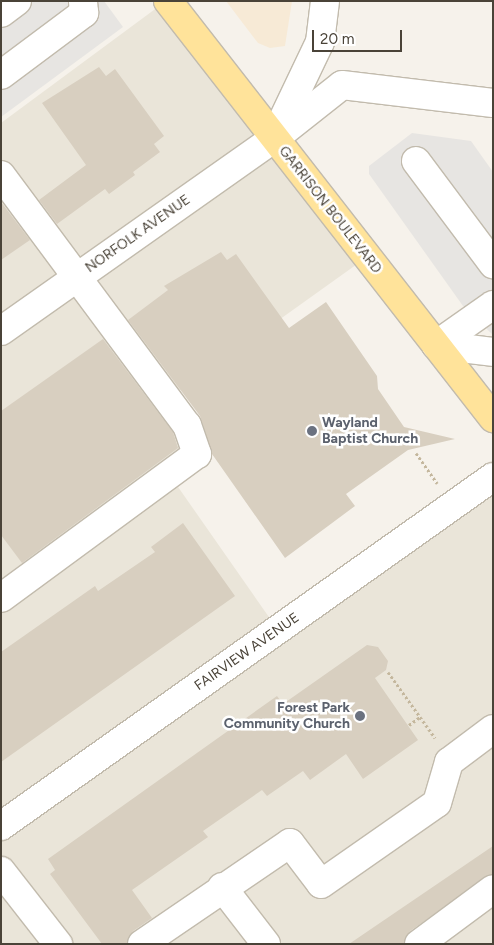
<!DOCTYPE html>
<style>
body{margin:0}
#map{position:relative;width:494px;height:945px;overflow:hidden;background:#f6f2eb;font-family:Figtree,sans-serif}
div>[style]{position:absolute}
.residential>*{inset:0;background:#eae5d9}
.commercial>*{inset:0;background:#f7ead6}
.parking>*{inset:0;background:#e7e5e2}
.building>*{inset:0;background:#d8cfc0}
.path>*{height:3px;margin-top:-1.5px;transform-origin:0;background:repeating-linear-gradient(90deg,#c4b79d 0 2.5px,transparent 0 5px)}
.roads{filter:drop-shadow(1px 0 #c2bbad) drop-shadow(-1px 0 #c2bbad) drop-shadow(0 1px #c2bbad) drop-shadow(0 -1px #c2bbad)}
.minor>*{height:28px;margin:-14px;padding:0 14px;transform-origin:14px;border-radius:14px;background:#fff}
.major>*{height:28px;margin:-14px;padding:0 14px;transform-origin:14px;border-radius:14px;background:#ffe39a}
.dots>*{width:14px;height:14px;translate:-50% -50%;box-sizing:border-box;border:2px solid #fff;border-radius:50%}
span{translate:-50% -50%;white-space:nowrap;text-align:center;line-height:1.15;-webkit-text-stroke:5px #fff;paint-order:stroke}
.street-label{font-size:14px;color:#4a4338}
.worship-label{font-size:14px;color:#5b616d;font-weight:700}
.left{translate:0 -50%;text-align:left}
.right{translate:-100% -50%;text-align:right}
.frame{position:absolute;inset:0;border:2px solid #4a4338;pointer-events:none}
.scale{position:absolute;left:312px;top:30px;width:90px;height:22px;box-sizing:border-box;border:2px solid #4a4338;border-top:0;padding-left:6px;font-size:15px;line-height:18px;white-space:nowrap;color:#4a4338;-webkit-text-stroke:4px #fff;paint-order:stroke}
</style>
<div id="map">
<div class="residential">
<div style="clip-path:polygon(166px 1px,367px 257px,168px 399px,197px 454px,169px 474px,278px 630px,493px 477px,493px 944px,1px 944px,1px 123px)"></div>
</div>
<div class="commercial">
<div style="clip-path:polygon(226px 1px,292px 1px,285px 46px,270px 48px,258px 43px)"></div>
</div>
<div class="parking">
<div style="clip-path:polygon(1px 1px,104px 1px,123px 27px,1px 117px)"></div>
<div style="clip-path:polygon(412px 133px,471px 141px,493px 172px,493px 335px,463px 306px,369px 174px,369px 166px)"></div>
</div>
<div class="building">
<div style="clip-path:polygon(99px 67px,106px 76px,115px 69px,164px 136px,154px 144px,160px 152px,133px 172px,135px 175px,109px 194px,105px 189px,57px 224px,39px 200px,86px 165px,42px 103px)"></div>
<div style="clip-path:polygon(1px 202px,30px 240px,1px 260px)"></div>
<div style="clip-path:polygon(221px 252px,227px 260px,236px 254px,289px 328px,326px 302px,377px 376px,378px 389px,404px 427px,455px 439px,408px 450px,346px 494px,355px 506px,285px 558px,212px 454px,200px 416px,128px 320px,168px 290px,164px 286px)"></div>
<div style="clip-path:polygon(103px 339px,173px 432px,178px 448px,22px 563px,1px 535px,1px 411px)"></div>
<div style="clip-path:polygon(183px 523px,235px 596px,1px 762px,1px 652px,95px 586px,98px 591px,155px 552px,151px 547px)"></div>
<div style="clip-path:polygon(367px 645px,378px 647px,388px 661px,386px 670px,375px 678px,418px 740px,363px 779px,346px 754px,310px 780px,303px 771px,267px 796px,262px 790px,203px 831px,208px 837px,132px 890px,152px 918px,133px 931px,127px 944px,102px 944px,50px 874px,55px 870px,48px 859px,277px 696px,283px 704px)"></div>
<div style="clip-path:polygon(493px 846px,493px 874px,410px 931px,404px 944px,349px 944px)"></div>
</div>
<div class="path">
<div style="left:416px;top:453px;width:37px;rotate:55deg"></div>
<div style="left:388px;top:672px;width:81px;rotate:54.5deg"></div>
<div style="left:409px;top:725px;width:14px;rotate:-36deg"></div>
</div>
<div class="roads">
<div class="minor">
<div style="left:1px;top:13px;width:20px;rotate:-37deg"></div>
<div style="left:1px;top:75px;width:104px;rotate:-36.8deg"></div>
<div style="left:84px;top:13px;width:12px;rotate:-95deg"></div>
<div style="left:277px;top:132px;width:100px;rotate:-64.5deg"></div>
<div style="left:320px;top:42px;width:41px;rotate:-83deg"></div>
<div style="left:416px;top:161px;width:129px;rotate:53.2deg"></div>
<div style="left:1px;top:175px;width:312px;rotate:53.4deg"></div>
<div style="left:187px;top:425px;width:31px;rotate:71deg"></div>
<div style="left:197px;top:454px;width:243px;rotate:143.7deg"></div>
<div style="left:1px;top:331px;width:335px;rotate:-35.2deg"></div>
<div style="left:275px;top:138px;width:85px;rotate:-38.3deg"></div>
<div style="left:342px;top:85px;width:152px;rotate:6.8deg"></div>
<div style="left:436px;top:345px;width:70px;rotate:-35.1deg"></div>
<div style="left:436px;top:345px;width:57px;rotate:7deg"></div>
<div style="left:1px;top:826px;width:603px;rotate:-35.35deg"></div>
<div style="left:1px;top:871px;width:93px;rotate:52deg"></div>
<div style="left:222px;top:887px;width:72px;rotate:52.3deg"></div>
<div style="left:142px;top:944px;width:179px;rotate:-34.3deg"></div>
<div style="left:290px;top:843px;width:51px;rotate:52.9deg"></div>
<div style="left:321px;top:884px;width:141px;rotate:-34.9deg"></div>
<div style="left:437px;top:803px;width:43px;rotate:-73.7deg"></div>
<div style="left:449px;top:762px;width:55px;rotate:-36.9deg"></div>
<div style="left:419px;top:944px;width:92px;rotate:-36.6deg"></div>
</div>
<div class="major">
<div style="left:168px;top:1px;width:529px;rotate:52.07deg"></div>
</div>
</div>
<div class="dots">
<div style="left:312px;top:431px;background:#6b7280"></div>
<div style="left:360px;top:716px;background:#6b7280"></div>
</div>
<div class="street-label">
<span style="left:330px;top:210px;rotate:52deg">GARRISON BOULEVARD</span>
<span style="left:138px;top:234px;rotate:-35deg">NORFOLK AVENUE</span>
<span style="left:247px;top:652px;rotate:-35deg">FAIRVIEW AVENUE</span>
</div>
<div class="worship-label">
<span class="left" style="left:322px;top:431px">Wayland<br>Baptist Church</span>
<span class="right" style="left:350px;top:716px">Forest Park<br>Community Church</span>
</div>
<div class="frame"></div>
<div class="scale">20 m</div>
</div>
